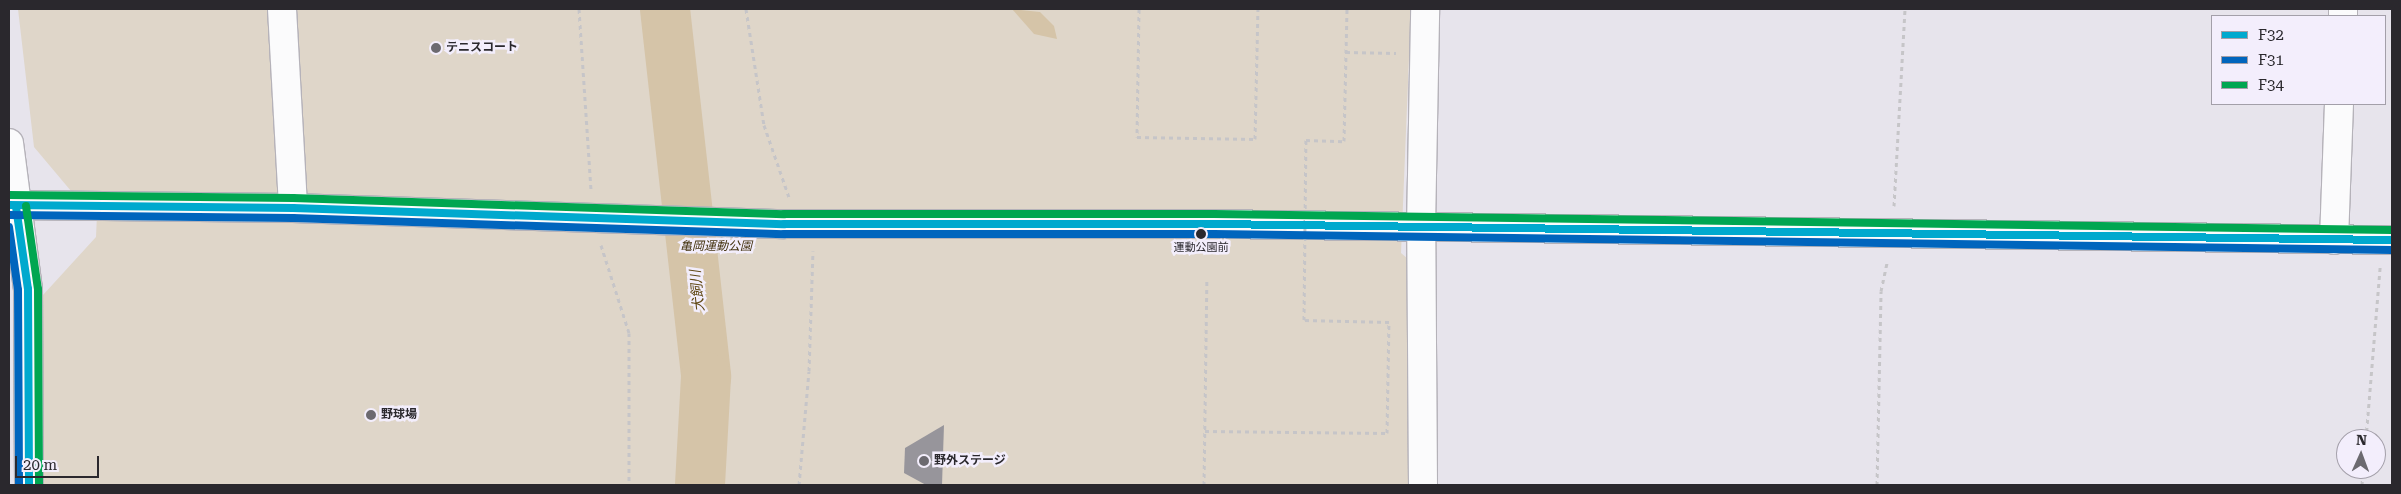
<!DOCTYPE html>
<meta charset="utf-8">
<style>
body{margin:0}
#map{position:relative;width:2401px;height:494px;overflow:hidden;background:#e7e4ec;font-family:"Roboto Serif","Noto Sans JP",serif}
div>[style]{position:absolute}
.green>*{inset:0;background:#dfd6c9}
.water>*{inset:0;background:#d5c4a8}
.river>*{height:50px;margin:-25px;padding:0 25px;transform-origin:25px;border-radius:25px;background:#d5c4a8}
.building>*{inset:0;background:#97959b}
.path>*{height:3px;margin-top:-1.5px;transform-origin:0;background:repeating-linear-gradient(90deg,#c6c5c8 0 4px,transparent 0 8px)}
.roads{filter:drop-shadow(1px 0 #b5b2b9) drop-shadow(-1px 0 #b5b2b9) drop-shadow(0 1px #b5b2b9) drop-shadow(0 -1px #b5b2b9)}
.minor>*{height:28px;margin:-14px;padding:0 14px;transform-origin:14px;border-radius:14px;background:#fbfbfc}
.major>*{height:28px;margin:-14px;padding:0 14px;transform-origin:14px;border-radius:14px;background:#fbfbfc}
.highway>*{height:28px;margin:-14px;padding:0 14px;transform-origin:14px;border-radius:14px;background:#fbfbfc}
.path-bridge>*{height:3px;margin-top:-1.5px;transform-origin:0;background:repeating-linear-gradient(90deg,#c6c5c8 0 4px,transparent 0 8px)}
.bus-1>*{height:8px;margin:-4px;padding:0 4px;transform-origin:4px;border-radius:4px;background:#00a9ce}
.bus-2>*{height:8px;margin:-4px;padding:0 4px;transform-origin:4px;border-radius:4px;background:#0065bd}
.bus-3>*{height:8px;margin:-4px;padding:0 4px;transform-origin:4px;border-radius:4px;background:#00a651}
.dots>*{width:14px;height:14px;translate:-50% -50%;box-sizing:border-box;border:2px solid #f3eefc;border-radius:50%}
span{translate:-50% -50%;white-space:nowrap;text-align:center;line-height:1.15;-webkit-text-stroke:5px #f3eefc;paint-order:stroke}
.bus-label{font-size:11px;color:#2a282d}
.poi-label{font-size:12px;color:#2a282d;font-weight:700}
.left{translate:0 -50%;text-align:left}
.park-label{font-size:12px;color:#43320e;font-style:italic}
.water-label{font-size:14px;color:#604814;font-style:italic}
.frame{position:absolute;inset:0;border:10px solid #2a282d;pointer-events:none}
.legend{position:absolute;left:2211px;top:15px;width:175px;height:90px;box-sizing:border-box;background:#f3eefc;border:1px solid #a39fa9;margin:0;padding:6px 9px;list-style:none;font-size:15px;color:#2a282d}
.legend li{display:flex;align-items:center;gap:10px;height:25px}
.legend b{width:25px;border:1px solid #a39fa9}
.north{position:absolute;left:2336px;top:429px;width:50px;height:50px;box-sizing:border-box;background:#f3eefc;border:1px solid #a39fa9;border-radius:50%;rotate:2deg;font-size:14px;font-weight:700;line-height:20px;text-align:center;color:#2a282d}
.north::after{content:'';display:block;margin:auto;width:18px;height:22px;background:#6c6a70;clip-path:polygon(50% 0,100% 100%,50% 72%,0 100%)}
.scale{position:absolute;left:15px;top:456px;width:84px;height:22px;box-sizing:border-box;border:2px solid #2a282d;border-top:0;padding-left:6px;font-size:15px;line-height:18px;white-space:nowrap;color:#2a282d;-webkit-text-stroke:4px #f3eefc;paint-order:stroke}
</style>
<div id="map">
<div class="green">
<div style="clip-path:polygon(18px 9px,1411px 9px,1401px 253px,1415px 265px,1409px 485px,44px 485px,43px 295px,96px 237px,98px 191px,71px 191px,34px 147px)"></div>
</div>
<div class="water">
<div style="clip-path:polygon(1012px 9px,1040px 12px,1054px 26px,1057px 39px,1034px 34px)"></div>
</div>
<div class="river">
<div style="left:665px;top:9px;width:370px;rotate:83.6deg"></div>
<div style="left:706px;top:377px;width:108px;rotate:93.2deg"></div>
</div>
<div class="building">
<div style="clip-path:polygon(944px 425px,942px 485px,926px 485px,904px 473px,905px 448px)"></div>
</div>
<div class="path">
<div style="left:579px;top:9px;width:181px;rotate:86.2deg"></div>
<div style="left:746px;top:9px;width:117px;rotate:81.2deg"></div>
<div style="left:764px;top:125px;width:76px;rotate:70.9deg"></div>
<div style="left:1139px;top:9px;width:128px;rotate:90.9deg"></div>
<div style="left:1137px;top:137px;width:118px;rotate:1deg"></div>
<div style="left:1255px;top:139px;width:130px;rotate:-88.7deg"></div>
<div style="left:1346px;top:52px;width:50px;rotate:1.1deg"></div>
<div style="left:1344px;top:141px;width:132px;rotate:-88.7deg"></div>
<div style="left:1894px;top:206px;width:197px;rotate:-86.8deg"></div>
<div style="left:601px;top:245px;width:92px;rotate:72.3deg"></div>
<div style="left:629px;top:333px;width:152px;rotate:90deg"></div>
<div style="left:1205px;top:431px;width:182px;rotate:0.6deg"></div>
<div style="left:1387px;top:433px;width:111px;rotate:-89deg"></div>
<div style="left:1389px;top:322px;width:85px;rotate:-178.7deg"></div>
<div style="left:2366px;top:439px;width:173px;rotate:-85.3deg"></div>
<div style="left:799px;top:485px;width:114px;rotate:-85deg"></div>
<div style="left:809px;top:371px;width:120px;rotate:-88.1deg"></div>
<div style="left:1204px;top:485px;width:206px;rotate:-89.2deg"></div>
<div style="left:1877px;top:485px;width:194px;rotate:-88.8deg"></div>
<div style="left:1881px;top:291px;width:30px;rotate:-78deg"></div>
<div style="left:2362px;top:485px;width:16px;rotate:-86deg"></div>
</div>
<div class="roads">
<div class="minor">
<div style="left:282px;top:9px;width:199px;rotate:86.8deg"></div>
<div style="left:2343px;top:16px;width:7px;rotate:-90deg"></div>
<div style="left:2334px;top:240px;width:136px;rotate:-87.9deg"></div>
<div style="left:1423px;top:485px;width:258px;rotate:-90.4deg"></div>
<div style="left:1421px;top:227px;width:218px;rotate:-88.9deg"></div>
</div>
<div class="major">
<div style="left:9px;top:143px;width:147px;rotate:82.6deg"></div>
<div style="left:28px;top:289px;width:196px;rotate:89.7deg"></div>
</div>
<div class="highway">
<div style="left:9px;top:205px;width:284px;rotate:0.6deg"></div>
<div style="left:293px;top:208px;width:491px;rotate:1.9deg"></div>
<div style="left:784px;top:224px;width:430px"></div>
<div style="left:1214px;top:224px;width:1178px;rotate:0.78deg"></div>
</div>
</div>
<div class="path-bridge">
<div style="left:1304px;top:320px;width:180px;rotate:-89.4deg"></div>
<div style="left:1306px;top:140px;width:38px;rotate:2deg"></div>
</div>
<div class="bus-1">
<div style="left:9px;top:205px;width:284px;rotate:0.6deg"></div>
<div style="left:293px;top:208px;width:491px;rotate:1.9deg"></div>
<div style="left:784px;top:224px;width:430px"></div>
<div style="left:1214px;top:224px;width:1178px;rotate:0.78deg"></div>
<div style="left:16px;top:207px;width:83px;rotate:81.7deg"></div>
<div style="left:28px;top:289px;width:196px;rotate:89.7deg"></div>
</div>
<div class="bus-2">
<div style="left:9px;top:215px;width:284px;rotate:0.6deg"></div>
<div style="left:293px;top:218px;width:491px;rotate:1.9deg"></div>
<div style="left:784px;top:234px;width:430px"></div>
<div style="left:1214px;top:234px;width:1178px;rotate:0.78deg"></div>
<div style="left:9px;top:227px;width:64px;rotate:81.9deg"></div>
<div style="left:18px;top:290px;width:195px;rotate:89.7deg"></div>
</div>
<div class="bus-3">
<div style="left:9px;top:195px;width:284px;rotate:0.6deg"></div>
<div style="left:293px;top:198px;width:491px;rotate:1.9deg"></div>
<div style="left:784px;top:214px;width:430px"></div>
<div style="left:1214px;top:214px;width:1178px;rotate:0.78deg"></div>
<div style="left:26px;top:206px;width:84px;rotate:81.8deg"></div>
<div style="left:38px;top:289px;width:196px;rotate:89.7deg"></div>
</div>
<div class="dots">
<div style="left:436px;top:48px;background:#6c6a70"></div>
<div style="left:1201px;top:234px;background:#2a282d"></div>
<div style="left:371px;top:415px;background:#6c6a70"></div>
<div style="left:924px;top:461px;background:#6c6a70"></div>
</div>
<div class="bus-label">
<span style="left:1201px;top:248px">運動公園前</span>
</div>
<div class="poi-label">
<span class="left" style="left:446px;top:48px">テニスコート</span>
<span class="left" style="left:381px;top:415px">野球場</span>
<span class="left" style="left:934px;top:461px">野外ステージ</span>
</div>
<div class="park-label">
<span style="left:716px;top:247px">亀岡運動公園</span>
</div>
<div class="water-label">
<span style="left:697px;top:291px;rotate:-96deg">犬飼川</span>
</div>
<div class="frame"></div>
<ul class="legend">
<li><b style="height:6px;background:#00a9ce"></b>F32</li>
<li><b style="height:6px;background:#0065bd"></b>F31</li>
<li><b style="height:6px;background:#00a651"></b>F34</li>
</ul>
<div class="north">N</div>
<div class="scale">20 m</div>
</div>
